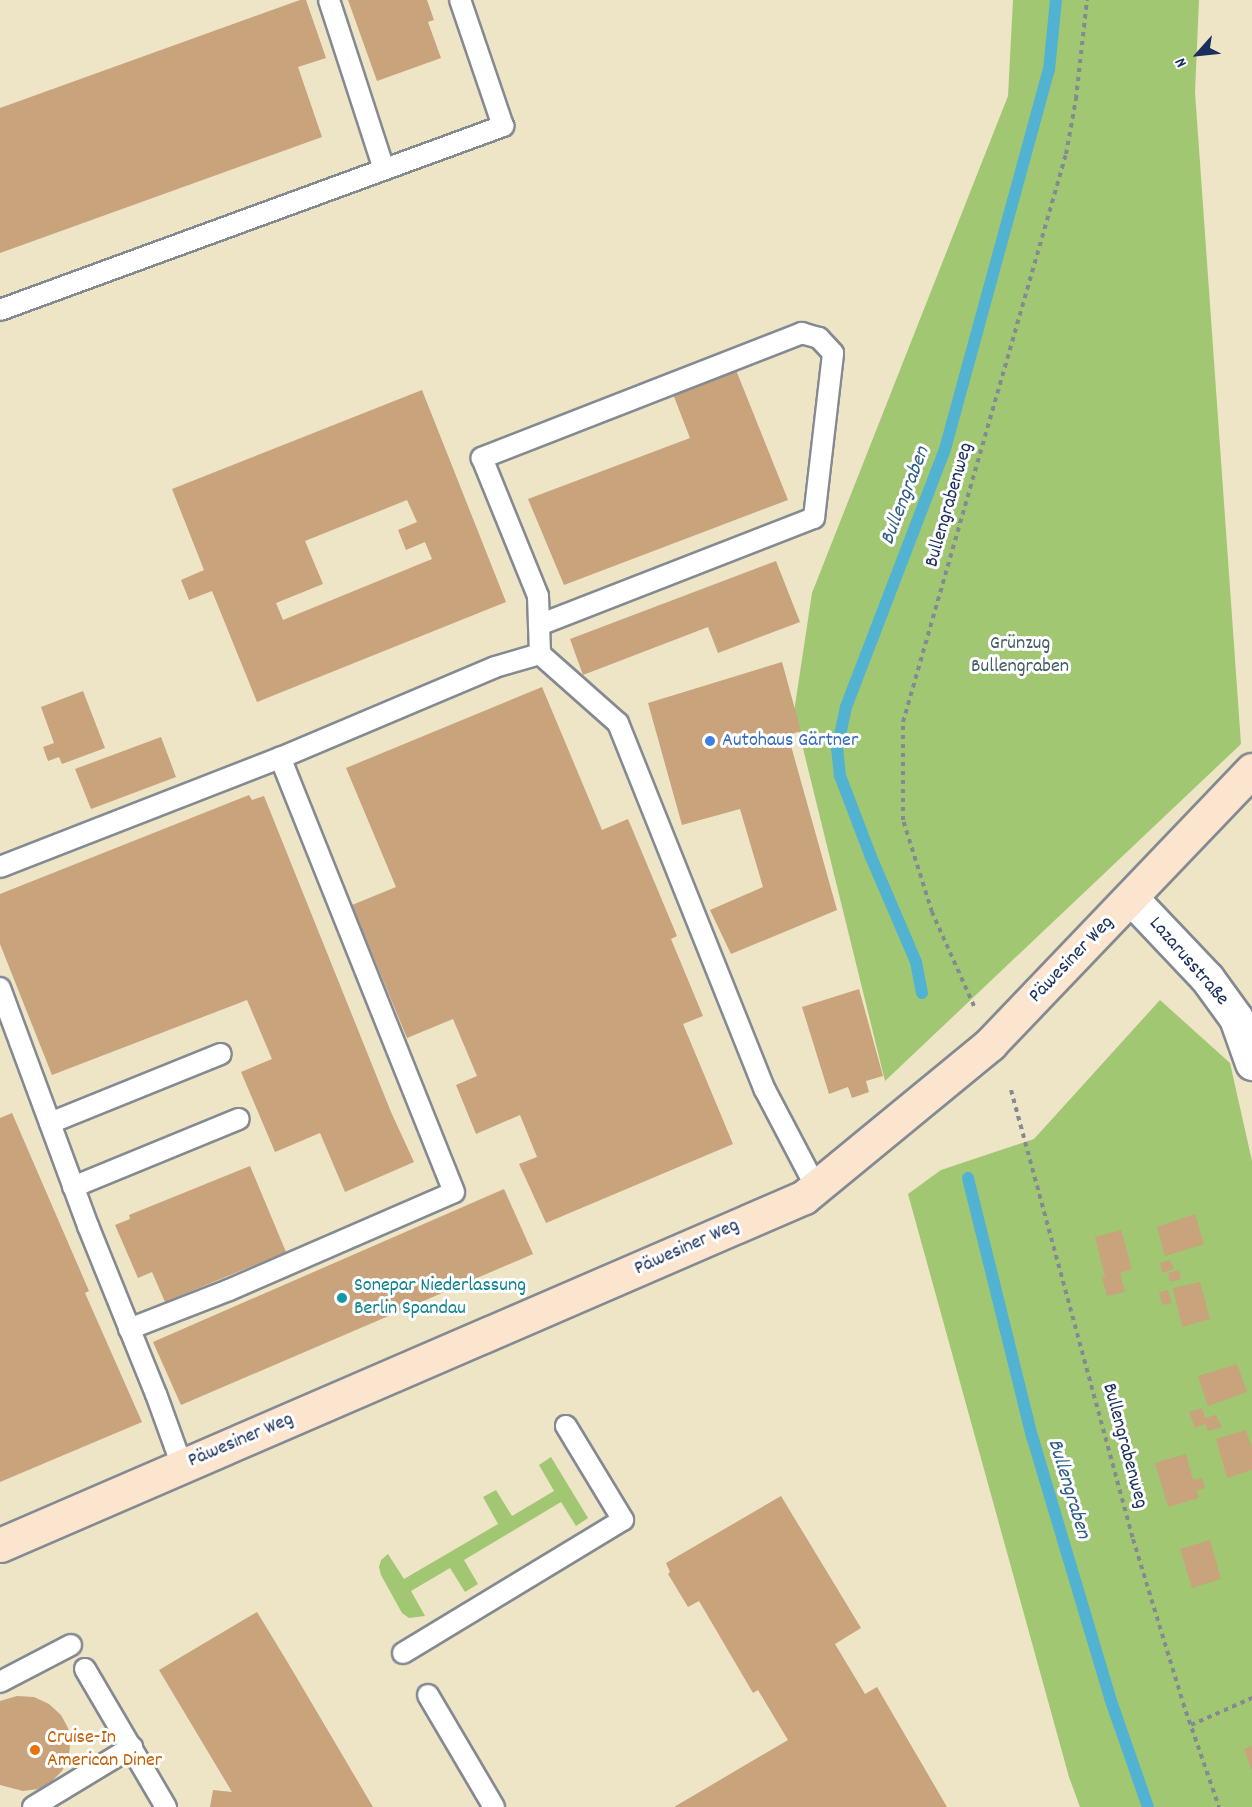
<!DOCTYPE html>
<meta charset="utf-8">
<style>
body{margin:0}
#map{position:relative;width:1252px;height:1807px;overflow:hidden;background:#eee4c6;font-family:Dekko,sans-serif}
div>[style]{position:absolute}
.green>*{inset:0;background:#a1c772}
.stream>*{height:12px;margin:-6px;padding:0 6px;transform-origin:6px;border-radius:6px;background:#52b2d1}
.building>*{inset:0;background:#c8a37c}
.path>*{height:4px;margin-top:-2px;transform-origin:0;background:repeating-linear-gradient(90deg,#848a92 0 4.5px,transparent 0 9px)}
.roads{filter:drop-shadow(2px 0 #848a92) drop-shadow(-2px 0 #848a92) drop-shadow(0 2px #848a92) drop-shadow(0 -2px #848a92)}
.lane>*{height:20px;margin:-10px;padding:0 10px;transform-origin:10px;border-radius:10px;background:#fff}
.street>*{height:33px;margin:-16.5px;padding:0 16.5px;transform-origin:16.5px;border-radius:16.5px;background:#fff}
.secondary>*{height:33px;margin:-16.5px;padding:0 16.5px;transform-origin:16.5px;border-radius:16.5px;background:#fbe5cf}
.dots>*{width:16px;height:16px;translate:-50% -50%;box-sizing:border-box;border:3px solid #fff;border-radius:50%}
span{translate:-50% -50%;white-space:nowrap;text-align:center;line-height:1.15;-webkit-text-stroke:6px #fff;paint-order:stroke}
.street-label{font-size:20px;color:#1b2f5e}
.park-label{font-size:20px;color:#435d64}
.shop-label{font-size:20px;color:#366cbe}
.left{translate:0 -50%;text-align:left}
.culture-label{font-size:20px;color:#0d838f}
.food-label{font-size:20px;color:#c56008}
.water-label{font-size:21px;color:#2e5d86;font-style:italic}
.north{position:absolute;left:1168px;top:24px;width:60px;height:60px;-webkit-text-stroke:4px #fff;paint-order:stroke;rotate:243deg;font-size:16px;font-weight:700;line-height:24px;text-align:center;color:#1b2f5e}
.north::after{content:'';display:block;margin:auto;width:21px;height:27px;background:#1b2f5e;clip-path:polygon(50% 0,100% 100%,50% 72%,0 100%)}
</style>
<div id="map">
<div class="green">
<div style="clip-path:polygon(1013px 0,1199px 0,1195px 92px,1241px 744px,885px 1081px,794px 712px,812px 593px,1008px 96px)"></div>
<div style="clip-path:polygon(1160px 1000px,1230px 1063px,1252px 1161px,1252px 1807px,1080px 1807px,1069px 1777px,908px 1194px,941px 1170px,1034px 1139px)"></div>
<div style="clip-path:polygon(551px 1457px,588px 1518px,576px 1526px,561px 1502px,464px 1560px,478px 1584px,465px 1592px,450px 1568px,411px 1591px,425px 1616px,409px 1618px,402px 1613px,381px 1575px,379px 1567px,381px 1560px,388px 1554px,404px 1579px,498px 1524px,483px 1497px,496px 1490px,512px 1516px,554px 1491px,539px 1465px)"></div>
</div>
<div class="stream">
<div style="left:922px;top:993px;width:32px;rotate:-101deg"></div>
<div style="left:916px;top:962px;width:114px;rotate:-113.2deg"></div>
<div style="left:871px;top:857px;width:87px;rotate:-110.9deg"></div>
<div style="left:840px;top:776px;width:27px;rotate:-96deg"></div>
<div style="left:837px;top:749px;width:43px;rotate:-77.9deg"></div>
<div style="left:846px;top:707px;width:276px;rotate:-69deg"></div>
<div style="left:945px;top:449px;width:393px;rotate:-74.7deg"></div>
<div style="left:1049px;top:70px;width:70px;rotate:-84.3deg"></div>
<div style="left:968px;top:1178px;width:266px;rotate:76.1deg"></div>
<div style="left:1032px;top:1436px;width:273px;rotate:73.4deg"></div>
<div style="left:1110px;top:1698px;width:115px;rotate:70.8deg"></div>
</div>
<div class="building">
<div style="clip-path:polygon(300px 0,306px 0,326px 58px,298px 67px,322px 137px,0 253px,0 108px)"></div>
<div style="clip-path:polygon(348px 0,427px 0,434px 20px,428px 22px,441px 58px,377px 81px)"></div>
<div style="clip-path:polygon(736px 370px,788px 500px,564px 585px,528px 499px,690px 438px,673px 394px)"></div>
<div style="clip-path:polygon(evenodd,422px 390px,506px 602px,257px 702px,212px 591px,189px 600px,181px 580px,204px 570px,172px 489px,422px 390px,407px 500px,417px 522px,398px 530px,406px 550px,425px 542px,432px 559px,283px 620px,276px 603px,323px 584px,305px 541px,407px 500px)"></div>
<div style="clip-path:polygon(776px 561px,800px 622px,718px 653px,708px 627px,583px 675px,570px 639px)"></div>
<div style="clip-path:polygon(782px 662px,801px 731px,788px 735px,837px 910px,731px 954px,710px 910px,763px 887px,740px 809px,682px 825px,648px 703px)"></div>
<div style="clip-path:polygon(542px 687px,602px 830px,628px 819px,677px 936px,671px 939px,703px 1016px,683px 1024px,733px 1144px,546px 1223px,519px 1164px,537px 1157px,520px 1115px,476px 1134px,456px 1085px,477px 1076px,453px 1019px,407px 1038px,352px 905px,396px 887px,346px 768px)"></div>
<div style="clip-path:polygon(83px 691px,105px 748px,62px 764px,59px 757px,48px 761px,43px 747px,54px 743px,41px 707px)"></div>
<div style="clip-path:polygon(161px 737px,176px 777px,91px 809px,75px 769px)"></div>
<div style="clip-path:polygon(249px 795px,252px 800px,264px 796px,391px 1112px,414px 1162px,345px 1192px,320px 1133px,275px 1152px,241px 1072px,272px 1059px,247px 1000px,52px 1075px,0 944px,0 894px)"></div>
<div style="clip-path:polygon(859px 989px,883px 1076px,866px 1081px,869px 1092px,852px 1098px,848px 1087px,829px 1094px,802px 1007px)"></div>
<div style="clip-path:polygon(12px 1113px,89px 1291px,85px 1293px,142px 1422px,0 1482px,0 1118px)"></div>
<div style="clip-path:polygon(250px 1166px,286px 1252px,165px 1302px,152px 1272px,138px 1278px,115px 1225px,130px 1219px,129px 1215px)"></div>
<div style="clip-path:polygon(504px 1189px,533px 1254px,181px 1405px,153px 1342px)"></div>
<div style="clip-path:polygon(1195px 1214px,1204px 1244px,1165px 1256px,1157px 1227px)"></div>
<div style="clip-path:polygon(1121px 1230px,1132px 1269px,1120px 1273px,1125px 1292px,1107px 1296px,1102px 1277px,1105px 1277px,1095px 1237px)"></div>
<div style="clip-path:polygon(1170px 1260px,1174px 1269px,1162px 1273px,1160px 1263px)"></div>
<div style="clip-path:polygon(1179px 1270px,1181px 1279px,1170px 1282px,1168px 1273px)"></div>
<div style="clip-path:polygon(1200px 1282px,1210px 1319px,1182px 1327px,1173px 1288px)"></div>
<div style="clip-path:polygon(1168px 1290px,1172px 1303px,1162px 1305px,1159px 1292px)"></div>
<div style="clip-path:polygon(1237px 1364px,1247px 1392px,1208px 1406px,1198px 1376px)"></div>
<div style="clip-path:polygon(1202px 1408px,1205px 1418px,1216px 1415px,1222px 1427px,1208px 1431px,1206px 1424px,1195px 1428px,1189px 1412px)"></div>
<div style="clip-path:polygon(1246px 1430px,1252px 1449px,1252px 1470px,1227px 1478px,1216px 1439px)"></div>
<div style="clip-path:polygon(1186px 1454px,1193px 1480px,1202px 1478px,1205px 1488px,1197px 1490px,1199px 1498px,1168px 1507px,1155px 1463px)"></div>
<div style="clip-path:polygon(781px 1496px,861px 1628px,835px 1644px,865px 1694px,877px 1687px,947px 1807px,674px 1807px,788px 1740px,758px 1690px,753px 1693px,699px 1601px,688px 1607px,668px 1574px,670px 1572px,666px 1563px)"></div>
<div style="clip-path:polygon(1210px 1540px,1221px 1579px,1192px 1588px,1180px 1549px)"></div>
<div style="clip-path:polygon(257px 1612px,288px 1663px,373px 1807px,210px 1807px,213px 1790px,232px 1792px,159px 1670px)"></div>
<div style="clip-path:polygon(17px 1696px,34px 1697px,49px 1704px,61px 1715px,68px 1728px,70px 1743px,69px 1758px,62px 1771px,51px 1782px,38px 1789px,23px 1791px,0 1785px,0 1701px)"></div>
<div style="clip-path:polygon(1252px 1746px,1252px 1771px,1244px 1749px)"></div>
</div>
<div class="path">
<div style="left:974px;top:1006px;width:103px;rotate:-114.1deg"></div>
<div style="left:932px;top:912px;width:96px;rotate:-107.5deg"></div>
<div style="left:903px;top:820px;width:98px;rotate:-90deg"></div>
<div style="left:903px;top:722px;width:591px;rotate:-73.99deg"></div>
<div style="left:1066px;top:154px;width:56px;rotate:-79.7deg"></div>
<div style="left:1076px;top:99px;width:100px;rotate:-83.7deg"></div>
<div style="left:1011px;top:1090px;width:465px;rotate:74.8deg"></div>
<div style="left:1133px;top:1539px;width:171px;rotate:73deg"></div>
<div style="left:1183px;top:1703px;width:110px;rotate:70.9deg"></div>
<div style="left:1191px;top:1725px;width:67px;rotate:-23.9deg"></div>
</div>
<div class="roads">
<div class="lane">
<div style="left:329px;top:0;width:178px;rotate:72deg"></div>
<div style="left:0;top:310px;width:536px;rotate:-20.09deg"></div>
<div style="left:503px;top:126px;width:133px;rotate:-108.8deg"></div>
<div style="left:539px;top:625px;width:295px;rotate:-21.3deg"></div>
<div style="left:814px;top:518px;width:166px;rotate:-83.4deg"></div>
<div style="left:833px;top:353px;width:21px;rotate:-133deg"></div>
<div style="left:819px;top:338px;width:18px;rotate:-164deg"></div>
<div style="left:802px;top:333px;width:344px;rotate:158.7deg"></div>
<div style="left:482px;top:458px;width:149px;rotate:67.9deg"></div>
<div style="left:538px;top:596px;width:58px;rotate:88deg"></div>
<div style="left:0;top:867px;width:300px;rotate:-21.3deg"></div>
<div style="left:0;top:988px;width:254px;rotate:69.7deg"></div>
<div style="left:88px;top:1226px;width:181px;rotate:68deg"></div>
<div style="left:156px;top:1394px;width:77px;rotate:70.1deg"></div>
<div style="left:50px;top:1123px;width:184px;rotate:-22deg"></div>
<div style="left:73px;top:1187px;width:179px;rotate:-22.3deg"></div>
<div style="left:129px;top:1329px;width:107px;rotate:-21.3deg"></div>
<div style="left:229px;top:1290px;width:245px;rotate:-23.5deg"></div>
<div style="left:454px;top:1192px;width:468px;rotate:-111.8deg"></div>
<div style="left:280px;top:758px;width:233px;rotate:-22.9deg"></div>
<div style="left:495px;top:667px;width:47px;rotate:-16.1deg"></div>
<div style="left:540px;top:654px;width:104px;rotate:41.5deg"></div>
<div style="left:618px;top:723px;width:395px;rotate:68.2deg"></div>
<div style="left:765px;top:1090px;width:110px;rotate:62.3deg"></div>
<div style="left:403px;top:1653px;width:257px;rotate:-31.2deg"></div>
<div style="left:623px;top:1520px;width:110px;rotate:-121.2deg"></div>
<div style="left:85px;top:1669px;width:160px;rotate:59.6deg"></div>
<div style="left:0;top:1682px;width:80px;rotate:-27.5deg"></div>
<div style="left:428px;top:1695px;width:130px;rotate:59.5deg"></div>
<div style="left:33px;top:1807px;width:116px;rotate:-31.2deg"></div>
</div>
<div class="street">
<div style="left:1132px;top:899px;width:109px;rotate:46.5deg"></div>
<div style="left:1207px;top:978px;width:49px;rotate:54.1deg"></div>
<div style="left:1236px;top:1018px;width:48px;rotate:70.4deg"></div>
</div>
<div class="secondary">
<div style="left:0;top:1545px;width:876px;rotate:-23.4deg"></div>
<div style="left:804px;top:1197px;width:241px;rotate:-39.4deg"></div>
<div style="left:990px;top:1044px;width:379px;rotate:-46.3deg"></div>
</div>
</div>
<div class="dots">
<div style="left:710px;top:741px;background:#3f7fe0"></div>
<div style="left:342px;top:1298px;background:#0f9aa8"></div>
<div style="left:35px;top:1750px;background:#e8710a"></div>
</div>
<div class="street-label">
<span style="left:950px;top:505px;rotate:-74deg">Bullengrabenweg</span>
<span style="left:1072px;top:960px;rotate:-46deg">Päwesiner Weg</span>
<span style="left:1188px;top:962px;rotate:49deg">Lazarusstraße</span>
<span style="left:687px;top:1248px;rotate:-24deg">Päwesiner Weg</span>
<span style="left:241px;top:1441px;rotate:-23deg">Päwesiner Weg</span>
<span style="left:1124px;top:1446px;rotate:75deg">Bullengrabenweg</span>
</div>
<div class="park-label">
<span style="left:1020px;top:656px">Grünzug<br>Bullengraben</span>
</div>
<div class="shop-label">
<span class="left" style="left:722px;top:741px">Autohaus Gärtner</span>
</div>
<div class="culture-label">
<span class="left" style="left:354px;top:1298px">Sonepar Niederlassung<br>Berlin Spandau</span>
</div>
<div class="food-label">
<span class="left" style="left:47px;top:1750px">Cruise-In<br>American Diner</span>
</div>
<div class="water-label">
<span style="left:906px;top:496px;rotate:-69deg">Bullengraben</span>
<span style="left:1068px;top:1489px;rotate:73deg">Bullengraben</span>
</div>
<div class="north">N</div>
</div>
